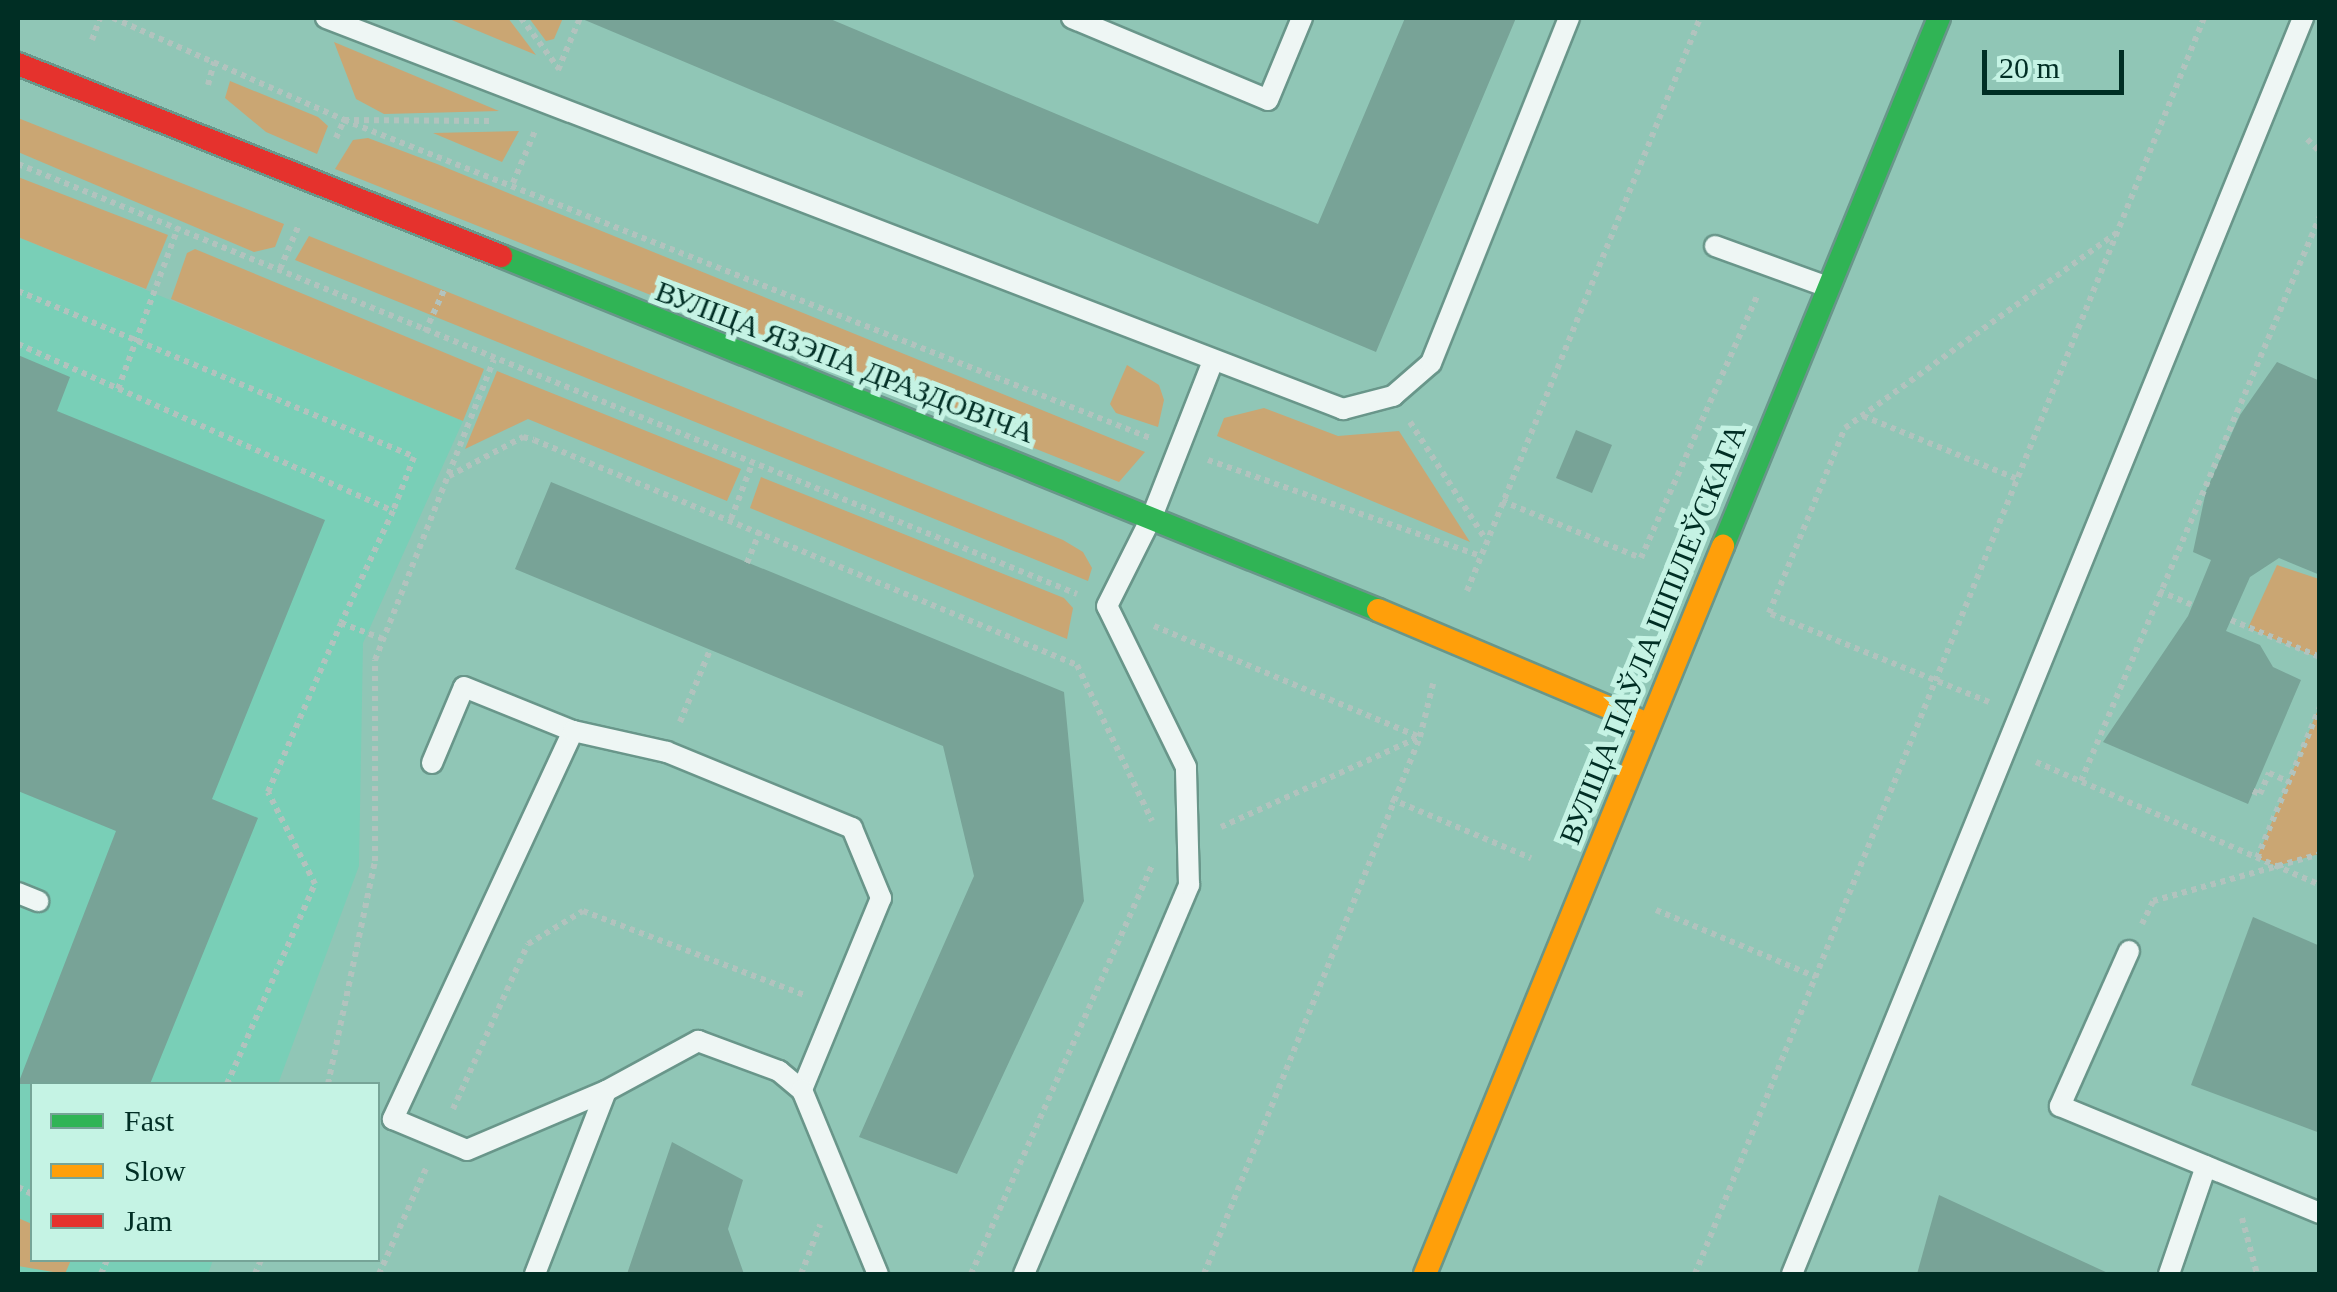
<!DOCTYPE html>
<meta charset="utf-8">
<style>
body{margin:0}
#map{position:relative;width:2337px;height:1292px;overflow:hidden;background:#90c6b6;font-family:"Times New Roman",serif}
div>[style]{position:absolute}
.built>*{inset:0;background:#79cfb7}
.green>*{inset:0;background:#caa673}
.building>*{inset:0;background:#78a397}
.path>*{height:6px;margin-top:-3px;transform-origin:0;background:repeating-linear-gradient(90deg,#b2c3be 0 5px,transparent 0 10px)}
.roads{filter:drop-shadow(2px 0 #69968a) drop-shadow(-2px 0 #69968a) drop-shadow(0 2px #69968a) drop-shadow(0 -2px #69968a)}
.lane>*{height:20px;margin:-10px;padding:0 10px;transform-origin:10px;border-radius:10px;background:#eef6f4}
.fast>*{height:22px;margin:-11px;padding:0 11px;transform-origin:11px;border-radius:11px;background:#30b455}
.slow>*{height:22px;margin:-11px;padding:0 11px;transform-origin:11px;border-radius:11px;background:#ff9f0a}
.jam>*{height:22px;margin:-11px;padding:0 11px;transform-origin:11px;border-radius:11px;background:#e5322d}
span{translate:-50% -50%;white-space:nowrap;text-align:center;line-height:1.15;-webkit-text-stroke:10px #c5f3e4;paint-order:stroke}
.street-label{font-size:30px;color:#002e24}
.frame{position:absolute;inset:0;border:20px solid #002e24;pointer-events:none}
.legend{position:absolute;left:30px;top:1082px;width:350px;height:180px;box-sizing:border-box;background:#c5f3e4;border:2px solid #76a497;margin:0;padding:12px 18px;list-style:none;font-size:30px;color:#002e24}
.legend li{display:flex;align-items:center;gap:20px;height:50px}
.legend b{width:50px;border:2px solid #76a497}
.scale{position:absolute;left:1982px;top:50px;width:142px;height:45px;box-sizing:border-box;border:5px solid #002e24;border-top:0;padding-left:12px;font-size:30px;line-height:35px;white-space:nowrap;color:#002e24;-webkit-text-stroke:8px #c5f3e4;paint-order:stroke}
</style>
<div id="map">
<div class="built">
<div style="clip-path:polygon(18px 237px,463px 421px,363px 643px,359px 866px,278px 1084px,32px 1084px,32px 1260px,213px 1260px,208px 1274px,18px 1274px)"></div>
</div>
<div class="green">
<div style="clip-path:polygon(447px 18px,508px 18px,536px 55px)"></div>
<div style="clip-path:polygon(529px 18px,563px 18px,554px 39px,546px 41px)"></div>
<div style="clip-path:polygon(334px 42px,499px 111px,384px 114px,356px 99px)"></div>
<div style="clip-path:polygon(230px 81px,318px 117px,328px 126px,317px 154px,266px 132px,225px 98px)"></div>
<div style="clip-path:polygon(18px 118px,284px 224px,275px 247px,254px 252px,18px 152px)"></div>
<div style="clip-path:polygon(519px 131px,502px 162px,433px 133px)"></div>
<div style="clip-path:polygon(368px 138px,437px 164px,1145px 452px,1119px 482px,335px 169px,353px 140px)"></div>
<div style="clip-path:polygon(18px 177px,168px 235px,146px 289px,18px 237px)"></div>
<div style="clip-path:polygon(309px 236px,1063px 540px,1083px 552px,1092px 568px,1088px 581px,295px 260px)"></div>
<div style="clip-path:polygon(195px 249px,484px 369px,463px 421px,171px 299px,187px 253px)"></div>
<div style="clip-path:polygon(1127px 365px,1159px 385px,1164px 400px,1158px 427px,1116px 413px,1110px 404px)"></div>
<div style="clip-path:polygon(497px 371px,741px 469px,727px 501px,528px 419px,465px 449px)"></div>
<div style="clip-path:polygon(1264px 408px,1338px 436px,1399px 431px,1470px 542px,1217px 436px,1224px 418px)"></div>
<div style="clip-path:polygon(761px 477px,1064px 598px,1073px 608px,1067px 639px,750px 508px)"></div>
<div style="clip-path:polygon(2277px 565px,2319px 579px,2319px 658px,2248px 628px)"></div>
<div style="clip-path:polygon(2319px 707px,2319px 854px,2276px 866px,2257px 858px)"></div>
<div style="clip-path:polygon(18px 1218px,32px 1224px,32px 1260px,71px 1260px,65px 1274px,18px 1266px)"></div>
</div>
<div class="building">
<div style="clip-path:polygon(580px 18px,828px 18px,1318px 224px,1405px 18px,1516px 18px,1376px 352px)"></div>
<div style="clip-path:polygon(18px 355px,70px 377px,57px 411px,325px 520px,212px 799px,258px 818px,150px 1084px,18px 1084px,116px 831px,18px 791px)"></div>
<div style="clip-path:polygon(2277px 362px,2320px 381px,2320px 575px,2279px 558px,2250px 577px,2226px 631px,2260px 645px,2273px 667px,2301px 680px,2248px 804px,2103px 742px,2188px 616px,2211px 560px,2193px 552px,2206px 491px,2240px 415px)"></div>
<div style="clip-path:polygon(1576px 430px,1612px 445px,1592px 493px,1556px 478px)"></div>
<div style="clip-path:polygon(551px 482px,1064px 692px,1084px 901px,957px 1174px,859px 1137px,974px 876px,943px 746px,515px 569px)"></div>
<div style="clip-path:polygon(2253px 917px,2320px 946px,2320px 1133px,2191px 1085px)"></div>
<div style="clip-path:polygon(672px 1142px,743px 1180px,728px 1229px,744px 1274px,627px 1274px)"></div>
<div style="clip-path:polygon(1939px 1195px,2110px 1274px,1917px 1274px)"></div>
</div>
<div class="path">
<div style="left:113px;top:18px;width:253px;rotate:23.8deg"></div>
<div style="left:344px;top:120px;width:866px;rotate:21.53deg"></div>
<div style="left:521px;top:18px;width:64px;rotate:53.3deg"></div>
<div style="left:92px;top:40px;width:23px;rotate:-70deg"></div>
<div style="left:558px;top:70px;width:56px;rotate:-67.1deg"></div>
<div style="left:208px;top:85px;width:24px;rotate:-75deg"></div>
<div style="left:336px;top:138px;width:20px;rotate:-66deg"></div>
<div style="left:344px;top:120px;width:149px;rotate:0.4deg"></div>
<div style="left:2307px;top:139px;width:18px;rotate:45deg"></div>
<div style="left:18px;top:164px;width:1143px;rotate:22.1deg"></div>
<div style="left:513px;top:183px;width:56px;rotate:-67.1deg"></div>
<div style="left:280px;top:269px;width:46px;rotate:-66.8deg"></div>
<div style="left:18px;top:291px;width:429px;rotate:22.7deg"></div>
<div style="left:414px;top:457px;width:58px;rotate:111.3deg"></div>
<div style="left:425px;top:332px;width:48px;rotate:-65.6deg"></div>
<div style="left:18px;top:344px;width:411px;rotate:24deg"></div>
<div style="left:393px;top:511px;width:123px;rotate:114.9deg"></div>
<div style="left:118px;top:389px;width:172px;rotate:-69.6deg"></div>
<div style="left:1863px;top:416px;width:166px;rotate:22.2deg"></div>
<div style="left:1410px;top:422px;width:140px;rotate:57.2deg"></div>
<div style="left:1208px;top:460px;width:289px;rotate:19.4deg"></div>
<div style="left:449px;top:476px;width:84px;rotate:-27.8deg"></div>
<div style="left:523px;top:437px;width:11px;rotate:15deg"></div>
<div style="left:534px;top:440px;width:588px;rotate:22.51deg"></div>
<div style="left:1077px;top:665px;width:173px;rotate:64.3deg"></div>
<div style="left:1502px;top:501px;width:150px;rotate:22.3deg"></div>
<div style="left:1641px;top:558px;width:289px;rotate:-66.1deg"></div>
<div style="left:731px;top:519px;width:59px;rotate:-69.1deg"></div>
<div style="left:747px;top:563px;width:35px;rotate:-68deg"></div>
<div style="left:1467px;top:591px;width:619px;rotate:-67.87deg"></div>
<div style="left:2159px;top:591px;width:36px;rotate:23deg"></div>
<div style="left:2231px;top:620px;width:96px;rotate:22.6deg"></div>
<div style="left:1154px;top:626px;width:288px;rotate:22.7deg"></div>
<div style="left:1989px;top:702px;width:237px;rotate:-158deg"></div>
<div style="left:1769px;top:613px;width:200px;rotate:-67.7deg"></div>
<div style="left:1845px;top:428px;width:334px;rotate:-35.7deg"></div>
<div style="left:680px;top:722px;width:78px;rotate:-67.4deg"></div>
<div style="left:2036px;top:762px;width:309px;rotate:23.4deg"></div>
<div style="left:2081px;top:781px;width:613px;rotate:-67.07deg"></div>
<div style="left:2253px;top:791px;width:8px;rotate:23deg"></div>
<div style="left:2260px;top:794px;width:23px;rotate:-67deg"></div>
<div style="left:2269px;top:773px;width:22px;rotate:24deg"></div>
<div style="left:1391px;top:799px;width:152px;rotate:22.9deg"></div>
<div style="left:1221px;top:827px;width:217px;rotate:-24.4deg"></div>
<div style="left:2257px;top:858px;width:164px;rotate:-67.4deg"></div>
<div style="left:1656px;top:910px;width:173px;rotate:22.7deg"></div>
<div style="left:2142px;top:924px;width:25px;rotate:-64deg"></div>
<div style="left:2153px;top:901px;width:173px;rotate:-15.7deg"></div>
<div style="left:227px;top:1084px;width:219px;rotate:-66.3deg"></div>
<div style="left:315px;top:884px;width:103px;rotate:-117.1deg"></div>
<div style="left:268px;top:792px;width:184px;rotate:-66.6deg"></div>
<div style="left:341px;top:623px;width:45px;rotate:20.9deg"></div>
<div style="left:328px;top:1084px;width:228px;rotate:-78.1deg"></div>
<div style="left:375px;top:861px;width:201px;rotate:-90deg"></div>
<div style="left:375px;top:660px;width:323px;rotate:-68.4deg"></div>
<div style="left:453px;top:1109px;width:181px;rotate:-65.6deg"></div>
<div style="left:528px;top:944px;width:64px;rotate:-31deg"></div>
<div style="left:583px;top:911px;width:236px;rotate:20.8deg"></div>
<div style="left:18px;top:1187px;width:16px;rotate:27deg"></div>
<div style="left:2242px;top:1218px;width:58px;rotate:75deg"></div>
<div style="left:101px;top:1274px;width:15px;rotate:-67deg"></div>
<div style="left:255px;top:1274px;width:15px;rotate:-67deg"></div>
<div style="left:379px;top:1274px;width:118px;rotate:-66deg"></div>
<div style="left:801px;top:1274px;width:53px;rotate:-68.8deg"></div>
<div style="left:971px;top:1274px;width:449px;rotate:-66.1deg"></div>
<div style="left:1204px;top:1274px;width:579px;rotate:-68.09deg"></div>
<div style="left:1420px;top:737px;width:55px;rotate:-76.2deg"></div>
<div style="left:1695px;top:1274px;width:1355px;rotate:-67.94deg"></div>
</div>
<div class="roads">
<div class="lane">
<div style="left:326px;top:18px;width:1090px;rotate:21.03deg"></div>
<div style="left:1343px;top:409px;width:52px;rotate:-14.6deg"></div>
<div style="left:1393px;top:396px;width:50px;rotate:-41deg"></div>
<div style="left:1431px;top:363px;width:372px;rotate:-68.2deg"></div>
<div style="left:1072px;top:18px;width:212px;rotate:22.7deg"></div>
<div style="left:1268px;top:100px;width:89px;rotate:-67.5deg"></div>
<div style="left:1715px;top:246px;width:117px;rotate:20deg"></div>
<div style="left:573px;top:731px;width:428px;rotate:114.9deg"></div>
<div style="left:393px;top:1119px;width:80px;rotate:22.7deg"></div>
<div style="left:467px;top:1150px;width:151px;rotate:-23deg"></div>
<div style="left:432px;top:763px;width:82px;rotate:-67.2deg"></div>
<div style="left:464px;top:687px;width:118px;rotate:22deg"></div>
<div style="left:573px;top:731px;width:96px;rotate:12.6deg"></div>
<div style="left:667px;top:752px;width:200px;rotate:22.3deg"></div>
<div style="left:852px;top:828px;width:76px;rotate:67.5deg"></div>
<div style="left:881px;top:898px;width:208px;rotate:112.4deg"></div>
<div style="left:18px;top:893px;width:22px;rotate:22deg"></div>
<div style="left:2129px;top:951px;width:170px;rotate:114deg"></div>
<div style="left:2060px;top:1106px;width:281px;rotate:22.4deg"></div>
<div style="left:535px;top:1274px;width:196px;rotate:-68.8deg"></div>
<div style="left:606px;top:1091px;width:105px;rotate:-28.5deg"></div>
<div style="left:698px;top:1041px;width:86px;rotate:20.3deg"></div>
<div style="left:779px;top:1071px;width:30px;rotate:40deg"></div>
<div style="left:802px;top:1090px;width:199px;rotate:67.6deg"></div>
<div style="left:1024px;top:1274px;width:423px;rotate:-67deg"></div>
<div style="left:1189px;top:885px;width:118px;rotate:-91.5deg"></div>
<div style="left:1186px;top:767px;width:179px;rotate:-116.1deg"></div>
<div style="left:1107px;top:606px;width:103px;rotate:-63.4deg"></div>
<div style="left:1153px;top:514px;width:164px;rotate:-68.6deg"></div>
<div style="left:1792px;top:1274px;width:1356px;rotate:-67.86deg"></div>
<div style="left:2169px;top:1274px;width:114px;rotate:-71.1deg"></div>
</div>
<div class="fast">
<div style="left:501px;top:256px;width:946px;rotate:21.98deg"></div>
<div style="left:1723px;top:546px;width:570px;rotate:-67.75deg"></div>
</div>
<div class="slow">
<div style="left:1378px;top:610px;width:293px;rotate:22.9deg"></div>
<div style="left:1425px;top:1274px;width:787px;rotate:-67.74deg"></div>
</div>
<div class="jam">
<div style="left:18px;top:64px;width:520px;rotate:21.68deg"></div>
</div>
</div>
<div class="street-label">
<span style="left:845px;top:362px;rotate:21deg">ВУЛІЦА ЯЗЭПА ДРАЗДОВІЧА</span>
<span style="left:1653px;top:634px;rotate:-68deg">ВУЛІЦА ПАЎЛА ШПІЛЕЎСКАГА</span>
</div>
<div class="frame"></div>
<ul class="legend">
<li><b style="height:12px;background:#30b455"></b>Fast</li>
<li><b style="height:12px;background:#ff9f0a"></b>Slow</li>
<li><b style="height:12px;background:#e5322d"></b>Jam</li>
</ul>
<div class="scale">20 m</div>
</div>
